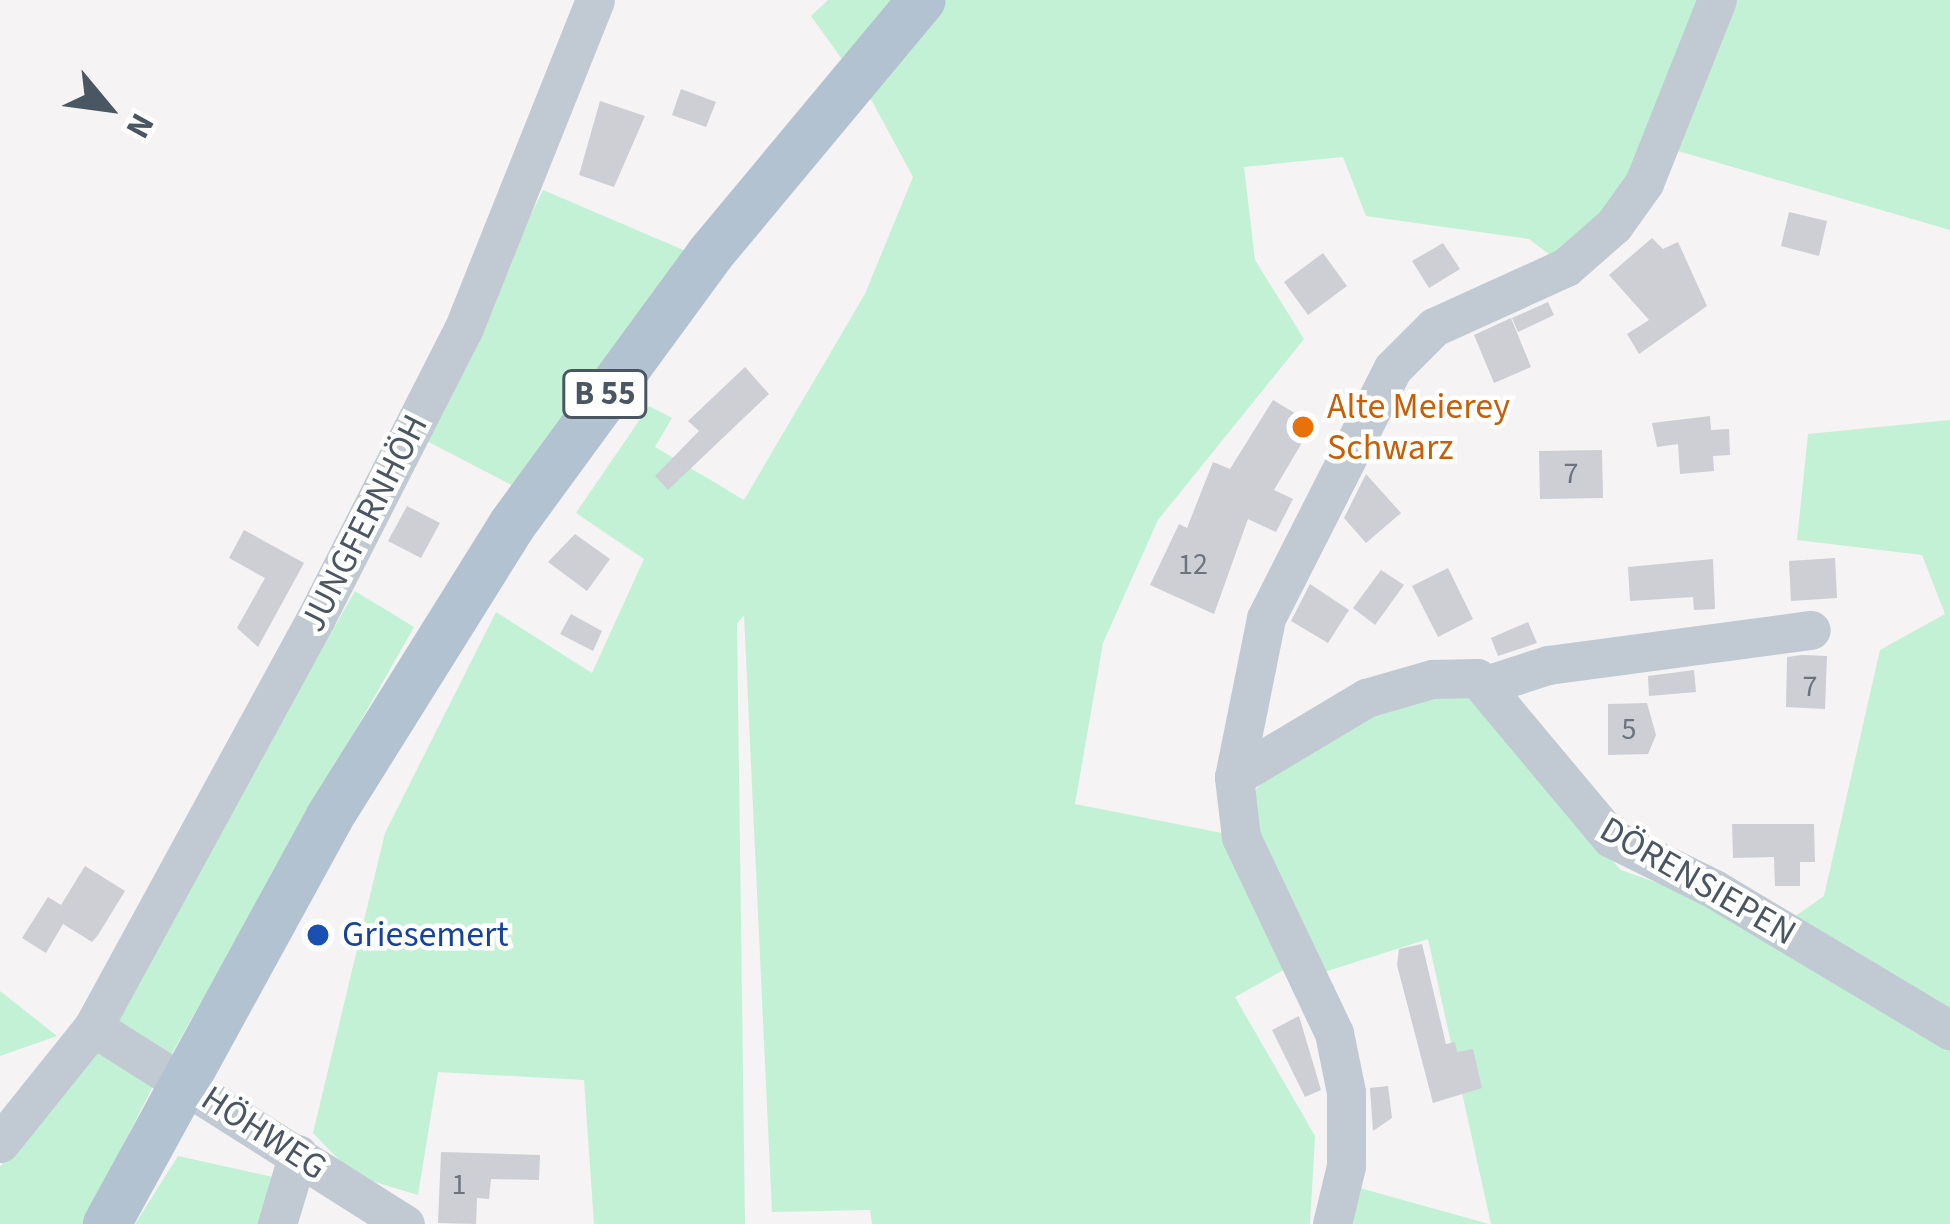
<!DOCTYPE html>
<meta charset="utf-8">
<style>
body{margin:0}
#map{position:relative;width:1950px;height:1224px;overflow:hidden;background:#f5f3f3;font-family:"Source Sans 3",sans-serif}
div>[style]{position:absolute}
.green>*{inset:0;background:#c3f1d5}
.building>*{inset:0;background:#cdcfd5}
.minor>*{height:39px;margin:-19.5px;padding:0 19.5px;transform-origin:19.5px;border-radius:19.5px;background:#c1cad2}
.major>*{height:48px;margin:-24px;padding:0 24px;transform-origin:24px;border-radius:24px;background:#b3c2d1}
.dots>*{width:33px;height:33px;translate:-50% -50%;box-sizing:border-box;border:6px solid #fff;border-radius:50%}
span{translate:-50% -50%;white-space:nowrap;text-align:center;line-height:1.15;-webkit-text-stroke:9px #fff;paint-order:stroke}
.number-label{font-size:30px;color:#6b747e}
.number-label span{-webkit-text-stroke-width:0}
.shield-label span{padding:3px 9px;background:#fff;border:3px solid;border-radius:9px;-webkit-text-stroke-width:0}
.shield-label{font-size:33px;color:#4a5661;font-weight:700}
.food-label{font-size:36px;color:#c56008}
.left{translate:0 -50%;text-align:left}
.street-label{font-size:36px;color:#4a5661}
.transit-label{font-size:36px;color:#164399}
.north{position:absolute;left:48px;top:48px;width:120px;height:120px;-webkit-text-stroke:9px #fff;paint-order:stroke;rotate:119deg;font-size:33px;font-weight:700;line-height:48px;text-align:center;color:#4a5661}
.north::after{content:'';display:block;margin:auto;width:42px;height:54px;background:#4a5661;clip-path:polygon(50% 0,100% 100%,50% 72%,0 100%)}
</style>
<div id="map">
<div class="green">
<div style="clip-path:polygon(828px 0,1950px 0,1950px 230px,1664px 147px,1566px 267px,1529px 239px,1366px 216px,1343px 157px,1244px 167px,1255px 260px,1304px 339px,1158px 520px,1103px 643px,1075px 804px,1227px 834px,1289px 967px,1235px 997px,1315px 1136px,1310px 1224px,872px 1224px,870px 1210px,772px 1212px,744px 615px,737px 624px,745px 1224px,594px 1224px,584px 1080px,438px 1072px,418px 1195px,355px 1176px,313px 1133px,385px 833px,496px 612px,592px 673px,644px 559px,576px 513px,649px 406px,672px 418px,655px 447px,744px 500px,865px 294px,913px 177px,872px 101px,811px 16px)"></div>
<div style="clip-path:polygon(543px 190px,688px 252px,519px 489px,421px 438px)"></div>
<div style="clip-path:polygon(1950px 420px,1950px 1224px,1491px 1224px,1428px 939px,1318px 974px,1251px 834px,1254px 791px,1315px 730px,1435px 691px,1482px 698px,1558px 802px,1621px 870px,1780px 927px,1824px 896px,1880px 650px,1945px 614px,1922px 555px,1797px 540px,1808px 434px)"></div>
<div style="clip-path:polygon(355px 591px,414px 627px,171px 1055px,111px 1018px)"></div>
<div style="clip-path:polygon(0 991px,57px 1036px,0 1056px)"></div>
<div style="clip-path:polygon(93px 1044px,153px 1086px,83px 1224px,0 1224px,0 1167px)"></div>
<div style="clip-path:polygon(178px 1156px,273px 1177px,262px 1224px,135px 1224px)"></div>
<div style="clip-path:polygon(1349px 1185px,1489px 1224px,1339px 1224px)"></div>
</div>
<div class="building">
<div style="clip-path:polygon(681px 89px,716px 102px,706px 127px,672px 115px)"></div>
<div style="clip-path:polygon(600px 101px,645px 116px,614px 187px,579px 175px)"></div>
<div style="clip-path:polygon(1789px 212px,1827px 221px,1819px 256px,1781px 246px)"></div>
<div style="clip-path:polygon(1652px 238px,1663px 249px,1678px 242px,1707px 306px,1639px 354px,1627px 334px,1649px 320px,1609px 275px)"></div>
<div style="clip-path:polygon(1443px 243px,1460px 269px,1429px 288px,1412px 261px)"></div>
<div style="clip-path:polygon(1323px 253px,1347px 286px,1308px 315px,1284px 282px)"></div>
<div style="clip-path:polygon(1548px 302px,1554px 315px,1518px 332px,1512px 318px)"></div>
<div style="clip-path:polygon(1511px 318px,1531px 367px,1494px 383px,1474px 335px)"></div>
<div style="clip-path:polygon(745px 367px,769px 394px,668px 490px,655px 476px,699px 431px,688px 421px)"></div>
<div style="clip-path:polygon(1273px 400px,1313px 424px,1274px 490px,1293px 499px,1276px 532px,1248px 519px,1214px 614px,1150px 585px,1179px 524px,1187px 528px,1213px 462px,1230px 469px)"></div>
<div style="clip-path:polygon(1710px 416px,1711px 430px,1729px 429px,1730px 455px,1713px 456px,1714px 471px,1680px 474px,1678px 444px,1657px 447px,1652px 423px)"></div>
<div style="clip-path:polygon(1602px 450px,1603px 498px,1540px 499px,1539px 451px)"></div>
<div style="clip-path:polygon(1366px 474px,1401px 513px,1366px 543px,1344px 518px)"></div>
<div style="clip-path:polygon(407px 506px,440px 523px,421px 558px,388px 541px)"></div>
<div style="clip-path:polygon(244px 530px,304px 563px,258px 647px,237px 628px,265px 578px,229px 558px)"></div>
<div style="clip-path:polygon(575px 534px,610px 559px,587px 591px,548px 562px)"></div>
<div style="clip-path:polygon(1835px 558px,1837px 598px,1791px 601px,1789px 561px)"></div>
<div style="clip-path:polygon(1713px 559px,1715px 609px,1694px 610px,1693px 597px,1630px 601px,1628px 567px)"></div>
<div style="clip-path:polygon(1448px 568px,1473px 619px,1438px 637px,1412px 586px)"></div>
<div style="clip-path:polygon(1381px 570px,1404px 585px,1375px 625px,1353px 608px)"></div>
<div style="clip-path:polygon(1310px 584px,1349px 610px,1328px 643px,1291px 621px)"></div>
<div style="clip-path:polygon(571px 614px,602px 631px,593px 651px,560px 634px)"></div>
<div style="clip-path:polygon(1528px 622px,1537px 643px,1498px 656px,1491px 638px)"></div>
<div style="clip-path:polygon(1802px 655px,1827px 656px,1825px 709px,1786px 707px,1787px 657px)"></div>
<div style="clip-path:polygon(1694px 670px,1696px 692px,1649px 696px,1648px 676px)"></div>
<div style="clip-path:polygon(1647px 703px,1656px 735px,1648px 754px,1608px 755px,1608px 704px)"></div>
<div style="clip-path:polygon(1732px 824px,1814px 824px,1815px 862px,1800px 862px,1800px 886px,1775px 886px,1774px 857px,1733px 858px)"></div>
<div style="clip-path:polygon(85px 866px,125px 891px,98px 935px,92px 942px,63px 924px,46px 953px,22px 938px,48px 897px,61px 905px)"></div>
<div style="clip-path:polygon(1422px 944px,1446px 1044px,1455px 1042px,1457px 1052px,1473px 1049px,1482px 1088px,1433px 1103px,1397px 965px,1399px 949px)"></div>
<div style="clip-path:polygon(1299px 1016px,1321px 1090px,1305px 1097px,1272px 1030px)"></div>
<div style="clip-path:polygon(1388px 1086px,1392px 1118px,1373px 1131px,1370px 1088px)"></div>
<div style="clip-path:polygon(441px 1152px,540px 1155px,539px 1180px,491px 1179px,489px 1199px,477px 1198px,476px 1224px,438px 1223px)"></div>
</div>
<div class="minor">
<div style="left:1489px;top:684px;width:62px;rotate:-17.9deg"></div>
<div style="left:1548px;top:665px;width:265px;rotate:-7.6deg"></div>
<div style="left:1234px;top:777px;width:154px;rotate:-30.9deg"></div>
<div style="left:1366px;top:698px;width:69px;rotate:-16.1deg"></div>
<div style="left:1432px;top:679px;width:45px;rotate:-1.3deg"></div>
<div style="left:1477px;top:678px;width:209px;rotate:50.1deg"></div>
<div style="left:1611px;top:838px;width:115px;rotate:26.3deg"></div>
<div style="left:1714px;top:889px;width:275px;rotate:30.9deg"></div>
<div style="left:93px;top:1027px;width:369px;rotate:32.3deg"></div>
<div style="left:0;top:1143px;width:149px;rotate:-51.3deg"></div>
<div style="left:93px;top:1027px;width:466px;rotate:-61.4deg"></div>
<div style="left:316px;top:618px;width:323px;rotate:-63deg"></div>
<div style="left:463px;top:330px;width:355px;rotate:-68.2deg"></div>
<div style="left:277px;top:1224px;width:73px;rotate:-73.3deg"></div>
<div style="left:1332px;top:1224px;width:60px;rotate:-76.4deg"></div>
<div style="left:1346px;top:1166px;width:74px;rotate:-90deg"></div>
<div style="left:1346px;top:1092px;width:60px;rotate:-101.5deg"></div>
<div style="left:1334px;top:1033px;width:217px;rotate:-115.4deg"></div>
<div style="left:1241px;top:837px;width:60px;rotate:-96.7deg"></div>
<div style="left:1234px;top:777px;width:162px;rotate:-78.6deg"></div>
<div style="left:1266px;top:618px;width:280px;rotate:-63.1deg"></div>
<div style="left:1393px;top:368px;width:58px;rotate:-45deg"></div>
<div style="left:1434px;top:327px;width:145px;rotate:-24.4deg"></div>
<div style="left:1566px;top:267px;width:64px;rotate:-41.2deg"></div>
<div style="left:1614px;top:225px;width:52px;rotate:-54.5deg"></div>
<div style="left:1644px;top:183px;width:197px;rotate:-68.3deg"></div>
</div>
<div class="major">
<div style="left:107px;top:1224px;width:463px;rotate:-61.3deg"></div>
<div style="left:329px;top:818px;width:345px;rotate:-58deg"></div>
<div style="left:512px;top:525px;width:337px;rotate:-53.8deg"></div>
<div style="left:711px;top:253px;width:329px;rotate:-50.2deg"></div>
</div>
<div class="dots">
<div style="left:1303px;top:427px;background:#e8710a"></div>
<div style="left:318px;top:935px;background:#1a4fb4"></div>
</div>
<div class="number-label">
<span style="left:1571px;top:474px">7</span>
<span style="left:1193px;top:565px">12</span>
<span style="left:1810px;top:687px">7</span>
<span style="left:1629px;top:730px">5</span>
<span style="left:459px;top:1185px">1</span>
</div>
<div class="shield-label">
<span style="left:605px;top:394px">B 55</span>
</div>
<div class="food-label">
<span class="left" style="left:1327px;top:427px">Alte Meierey<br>Schwarz</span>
</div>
<div class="street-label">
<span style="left:364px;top:523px;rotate:-63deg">JUNGFERNHÖH</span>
<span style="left:1698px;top:881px;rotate:30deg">DÖRENSIEPEN</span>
<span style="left:264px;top:1133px;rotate:33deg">HÖHWEG</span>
</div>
<div class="transit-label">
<span class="left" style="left:342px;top:935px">Griesemert</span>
</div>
<div class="north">N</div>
</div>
